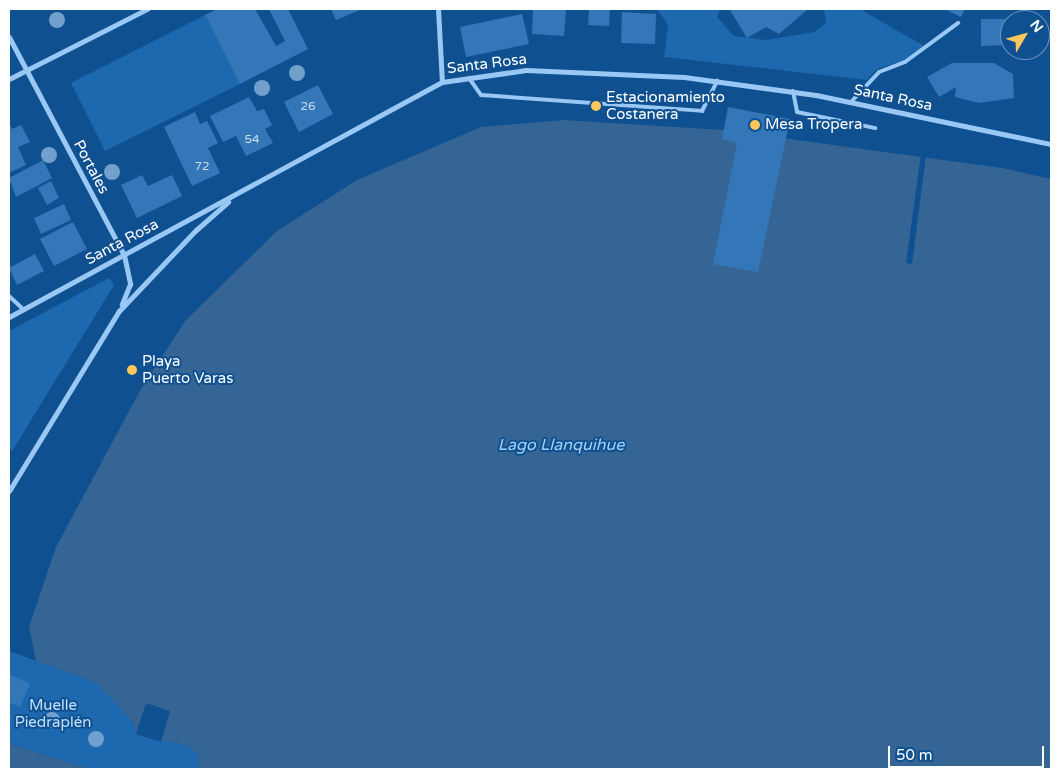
<!DOCTYPE html>
<meta charset="utf-8">
<style>
body{margin:0}
#map{position:relative;width:1060px;height:778px;overflow:hidden;background:#0f5091;font-family:"Varela Round",sans-serif}
div>[style]{position:absolute}
.green>*{inset:0;background:#1d68af}
.water>*{inset:0;background:#356595}
.pier>*{inset:0;background:#0f5091}
.building>*{inset:0;background:#3377b9}
.service>*{height:4px;margin:-2px;padding:0 2px;transform-origin:2px;border-radius:2px;background:#9ac8f4}
.minor>*{height:5px;margin:-2.5px;padding:0 2.5px;transform-origin:2.5px;border-radius:2.5px;background:#9ac8f4}
.trees>*{width:16px;height:16px;margin:-8px;border-radius:50%;background:#71a0cd}
.dots>*{width:14px;height:14px;translate:-50% -50%;box-sizing:border-box;border:2px solid #0f5091;border-radius:50%}
span{translate:-50% -50%;white-space:nowrap;text-align:center;line-height:1.15;-webkit-text-stroke:4px #0f5091;paint-order:stroke}
.number-label{font-size:12px;color:#cde}
.number-label span{-webkit-text-stroke-width:0}
.street-label{font-size:15px;color:#fff}
.poi-label{font-size:15px;color:#fff}
.left{translate:0 -50%;text-align:left}
.park-label{font-size:15px;color:#c1e1fe}
.water-label{font-size:16px;color:#a6d2fb;font-style:italic}
.frame{position:absolute;inset:0;border:10px solid #fff;pointer-events:none}
.north{position:absolute;left:1000px;top:10px;width:50px;height:50px;box-sizing:border-box;background:#0f5091;border:1px solid #6f96bd;border-radius:50%;rotate:53deg;font-size:14px;font-weight:700;line-height:20px;text-align:center;color:#fff}
.north::after{content:'';display:block;margin:auto;width:18px;height:22px;background:#ffc65c;clip-path:polygon(50% 0,100% 100%,50% 72%,0 100%)}
.scale{position:absolute;left:888px;top:746px;width:156px;height:22px;box-sizing:border-box;border:2px solid #fff;border-top:0;padding-left:6px;font-size:15px;line-height:18px;white-space:nowrap;color:#fff;-webkit-text-stroke:4px #0f5091;paint-order:stroke}
</style>
<div id="map">
<div class="green">
<div style="clip-path:polygon(657px 9px,720px 9px,717px 17px,734px 36px,767px 40px,814px 32px,826px 23px,824px 9px,860px 9px,924px 46px,904px 60px,877px 69px,867px 80px,664px 57px,668px 25px)"></div>
<div style="clip-path:polygon(205px 15px,240px 84px,105px 151px,71px 83px)"></div>
<div style="clip-path:polygon(109px 278px,114px 285px,12px 451px,9px 448px,9px 331px)"></div>
<div style="clip-path:polygon(9px 651px,97px 683px,131px 720px,136px 734px,186px 745px,198px 755px,199px 769px,91px 769px,9px 744px)"></div>
</div>
<div class="water">
<div style="clip-path:polygon(564px 120px,723px 130px,1002px 168px,1051px 179px,1051px 769px,199px 769px,198px 755px,186px 745px,136px 734px,131px 720px,97px 683px,36px 661px,29px 627px,56px 547px,142px 387px,186px 320px,277px 231px,357px 180px,481px 127px)"></div>
<div style="clip-path:polygon(9px 744px,91px 769px,9px 769px)"></div>
</div>
<div class="pier">
<div style="clip-path:polygon(921px 154px,926px 155px,912px 264px,906px 263px)"></div>
<div style="clip-path:polygon(146px 703px,170px 711px,161px 742px,136px 734px)"></div>
</div>
<div class="building">
<div style="clip-path:polygon(217px 9px,255px 9px,276px 46px,285px 41px,269px 9px,288px 9px,308px 49px,240px 84px,205px 15px)"></div>
<div style="clip-path:polygon(331px 9px,362px 9px,336px 20px)"></div>
<div style="clip-path:polygon(533px 9px,566px 9px,564px 36px,532px 34px)"></div>
<div style="clip-path:polygon(589px 9px,610px 9px,609px 26px,588px 25px)"></div>
<div style="clip-path:polygon(732px 9px,808px 9px,779px 34px,766px 27px,747px 38px,730px 10px)"></div>
<div style="clip-path:polygon(944px 9px,965px 9px,961px 17px)"></div>
<div style="clip-path:polygon(622px 12px,656px 14px,655px 44px,621px 43px)"></div>
<div style="clip-path:polygon(522px 14px,529px 44px,466px 57px,460px 27px)"></div>
<div style="clip-path:polygon(981px 19px,1010px 19px,1010px 45px,981px 46px)"></div>
<div style="clip-path:polygon(952px 63px,994px 63px,1013px 74px,1014px 98px,979px 103px,955px 97px,956px 87px,939px 97px,927px 77px)"></div>
<div style="clip-path:polygon(318px 85px,333px 114px,299px 132px,284px 102px)"></div>
<div style="clip-path:polygon(249px 97px,257px 111px,264px 109px,272px 125px,265px 129px,273px 143px,246px 156px,236px 136px,223px 142px,210px 116px)"></div>
<div style="clip-path:polygon(728px 107px,790px 119px,758px 272px,713px 264px,737px 143px,722px 139px)"></div>
<div style="clip-path:polygon(195px 112px,200px 124px,207px 121px,218px 143px,208px 148px,220px 173px,192px 186px,164px 127px)"></div>
<div style="clip-path:polygon(9px 123px,12px 129px,21px 125px,30px 142px,18px 147px,26px 165px,9px 173px)"></div>
<div style="clip-path:polygon(43px 160px,52px 178px,16px 197px,9px 178px)"></div>
<div style="clip-path:polygon(142px 175px,148px 186px,172px 175px,182px 196px,137px 218px,121px 185px)"></div>
<div style="clip-path:polygon(51px 181px,59px 198px,47px 205px,38px 188px)"></div>
<div style="clip-path:polygon(64px 204px,71px 220px,41px 234px,34px 218px)"></div>
<div style="clip-path:polygon(73px 222px,87px 249px,54px 266px,40px 239px)"></div>
<div style="clip-path:polygon(35px 254px,44px 271px,17px 285px,9px 268px)"></div>
<div style="clip-path:polygon(9px 674px,30px 684px,20px 707px,9px 702px)"></div>
</div>
<div class="service">
<div style="left:469px;top:78px;width:21px;rotate:55deg"></div>
<div style="left:481px;top:95px;width:222px;rotate:4.1deg"></div>
<div style="left:702px;top:111px;width:34px;rotate:-63deg"></div>
<div style="left:793px;top:91px;width:21px;rotate:79deg"></div>
<div style="left:797px;top:112px;width:80px;rotate:11.6deg"></div>
<div style="left:851px;top:102px;width:41px;rotate:-47deg"></div>
<div style="left:879px;top:72px;width:28px;rotate:-21deg"></div>
<div style="left:905px;top:62px;width:66px;rotate:-36.3deg"></div>
<div style="left:9px;top:296px;width:19px;rotate:43deg"></div>
</div>
<div class="minor">
<div style="left:438px;top:9px;width:73px;rotate:86.9deg"></div>
<div style="left:9px;top:37px;width:246px;rotate:62.2deg"></div>
<div style="left:124px;top:255px;width:30px;rotate:78deg"></div>
<div style="left:130px;top:284px;width:22px;rotate:112deg"></div>
<div style="left:9px;top:79px;width:155px;rotate:-26.9deg"></div>
<div style="left:9px;top:317px;width:493px;rotate:-28.5deg"></div>
<div style="left:442px;top:82px;width:85px;rotate:-8.1deg"></div>
<div style="left:526px;top:70px;width:158px;rotate:2.5deg"></div>
<div style="left:684px;top:77px;width:133px;rotate:7.8deg"></div>
<div style="left:816px;top:95px;width:240px;rotate:11.8deg"></div>
<div style="left:9px;top:491px;width:211px;rotate:-58.6deg"></div>
<div style="left:119px;top:311px;width:112px;rotate:-46.5deg"></div>
<div style="left:196px;top:230px;width:43px;rotate:-41.2deg"></div>
</div>
<div class="trees">
<div style="left:57px;top:20px"></div>
<div style="left:297px;top:73px"></div>
<div style="left:262px;top:88px"></div>
<div style="left:49px;top:155px"></div>
<div style="left:112px;top:172px"></div>
<div style="left:52px;top:720px"></div>
<div style="left:96px;top:739px"></div>
</div>
<div class="dots">
<div style="left:596px;top:106px;background:#ffc65c"></div>
<div style="left:755px;top:125px;background:#ffc65c"></div>
<div style="left:132px;top:370px;background:#ffc65c"></div>
</div>
<div class="number-label">
<span style="left:308px;top:107px">26</span>
<span style="left:252px;top:140px">54</span>
<span style="left:202px;top:167px">72</span>
</div>
<div class="street-label">
<span style="left:487px;top:64px;rotate:-7deg">Santa Rosa</span>
<span style="left:893px;top:98px;rotate:12deg">Santa Rosa</span>
<span style="left:91px;top:167px;rotate:62deg">Portales</span>
<span style="left:122px;top:242px;rotate:-28deg">Santa Rosa</span>
</div>
<div class="poi-label">
<span class="left" style="left:606px;top:106px">Estacionamiento<br>Costanera</span>
<span class="left" style="left:765px;top:125px">Mesa Tropera</span>
<span class="left" style="left:142px;top:370px">Playa<br>Puerto Varas</span>
</div>
<div class="park-label">
<span style="left:53px;top:714px">Muelle<br>Piedraplén</span>
</div>
<div class="water-label">
<span style="left:561px;top:445px">Lago Llanquihue</span>
</div>
<div class="frame"></div>
<div class="north">N</div>
<div class="scale">50 m</div>
</div>
